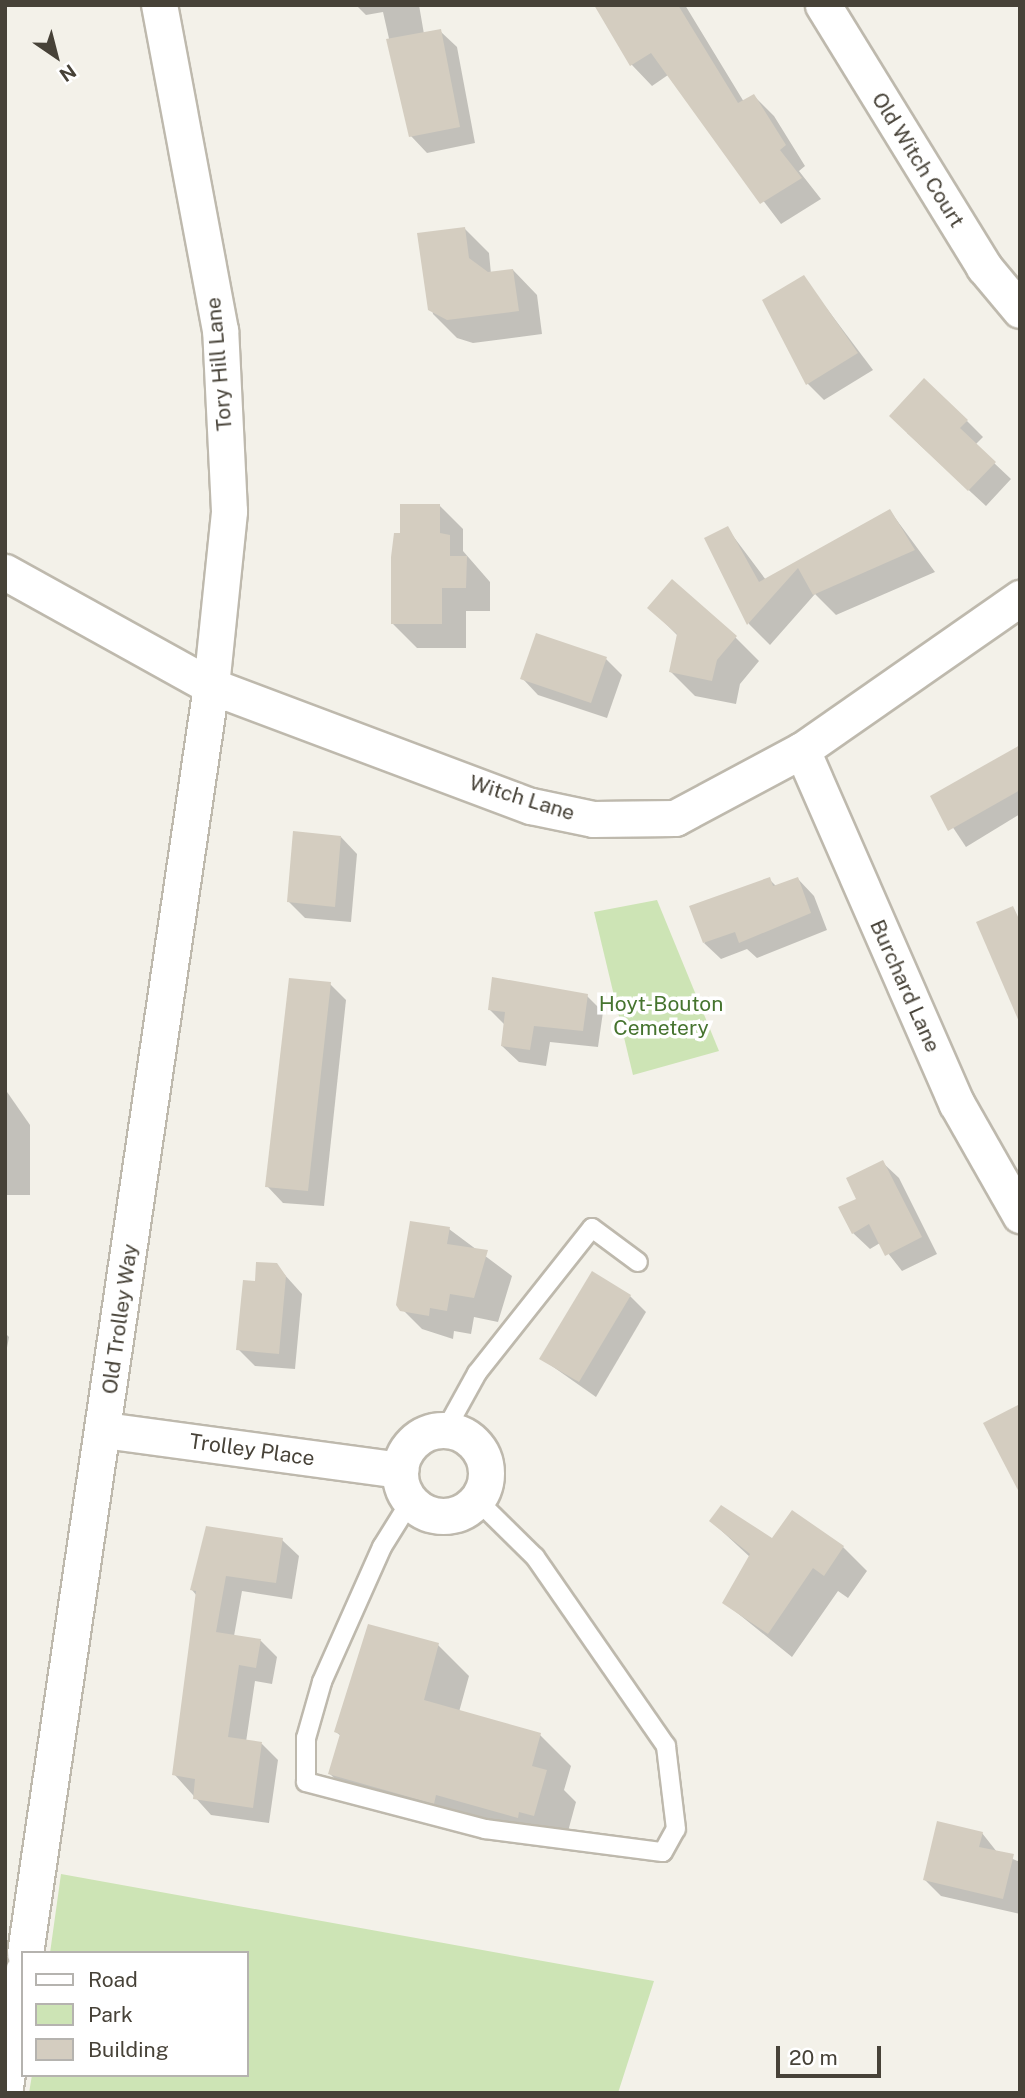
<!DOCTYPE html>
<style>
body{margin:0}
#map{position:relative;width:1025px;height:2098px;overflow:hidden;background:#f3f1e9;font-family:"Public Sans",sans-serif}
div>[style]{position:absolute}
.green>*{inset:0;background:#cde4b5}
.shadow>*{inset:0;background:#0003}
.building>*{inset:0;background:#d4cdc0}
.roads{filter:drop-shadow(2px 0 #beb9ad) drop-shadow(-2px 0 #beb9ad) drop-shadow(0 2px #beb9ad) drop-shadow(0 -2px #beb9ad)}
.service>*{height:18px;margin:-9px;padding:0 9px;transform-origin:9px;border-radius:9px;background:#fff}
.minor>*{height:35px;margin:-17.5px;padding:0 17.5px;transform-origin:17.5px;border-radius:17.5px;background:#fff}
.minor>.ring{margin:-17.5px;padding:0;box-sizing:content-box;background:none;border:35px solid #fff;border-radius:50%}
span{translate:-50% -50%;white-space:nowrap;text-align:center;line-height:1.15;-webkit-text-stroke:7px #fff;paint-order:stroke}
.street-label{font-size:21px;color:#474238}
.park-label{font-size:21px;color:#46742f}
.frame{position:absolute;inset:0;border:7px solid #474238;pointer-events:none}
.legend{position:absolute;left:21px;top:1951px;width:228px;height:126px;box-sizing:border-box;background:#fff;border:2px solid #b5b3af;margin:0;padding:9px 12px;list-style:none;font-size:21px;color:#474238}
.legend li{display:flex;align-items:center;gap:14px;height:35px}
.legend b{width:35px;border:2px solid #b5b3af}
.north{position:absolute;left:21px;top:21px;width:70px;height:70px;-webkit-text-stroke:5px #fff;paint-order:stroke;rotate:145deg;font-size:19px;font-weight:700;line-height:28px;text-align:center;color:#474238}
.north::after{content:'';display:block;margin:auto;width:24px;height:32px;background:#474238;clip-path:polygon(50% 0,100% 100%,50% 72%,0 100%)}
.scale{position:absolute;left:776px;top:2046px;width:105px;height:32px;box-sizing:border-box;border:4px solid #474238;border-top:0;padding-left:9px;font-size:21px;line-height:24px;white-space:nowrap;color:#474238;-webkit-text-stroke:5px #fff;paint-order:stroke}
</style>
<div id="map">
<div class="green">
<div style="clip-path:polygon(657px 900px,719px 1051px,633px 1075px,594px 912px)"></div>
<div style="clip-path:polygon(61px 1874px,654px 1981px,618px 2093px,29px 2093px,32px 2075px,247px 2075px,247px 1953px,50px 1953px)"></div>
</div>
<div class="shadow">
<div style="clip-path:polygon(356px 5px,419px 5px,424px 34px,440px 31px,457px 47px,475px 143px,427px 153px,411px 136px,383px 12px,366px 15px)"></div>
<div style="clip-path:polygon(612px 5px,685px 5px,744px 102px,754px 96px,774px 116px,805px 166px,799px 171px,821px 199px,781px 224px,668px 75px,652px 86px,632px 65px,600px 13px)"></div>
<div style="clip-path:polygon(465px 229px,489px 253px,491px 274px,513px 270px,537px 295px,542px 334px,473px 343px,457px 338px,433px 314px,419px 235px)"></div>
<div style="clip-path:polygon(803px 277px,873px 370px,824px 400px,808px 384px,764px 301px)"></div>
<div style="clip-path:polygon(967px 421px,983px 437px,975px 445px,1011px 479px,986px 506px,907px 433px)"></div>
<div style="clip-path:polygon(439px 505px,463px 529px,463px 551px,490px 582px,490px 611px,466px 611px,466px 648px,417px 648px,393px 624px,402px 535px)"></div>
<div style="clip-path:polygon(890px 511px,935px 572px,836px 615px,815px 594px,770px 645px,749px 624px,706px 539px,727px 528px,766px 580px)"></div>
<div style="clip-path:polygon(650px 608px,735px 637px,759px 661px,740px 684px,736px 704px,695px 696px,671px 672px,678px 636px)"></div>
<div style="clip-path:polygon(606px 659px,622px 675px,607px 718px,538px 695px,522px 678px)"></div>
<div style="clip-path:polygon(1020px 748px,1020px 814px,966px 847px,932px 796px)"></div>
<div style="clip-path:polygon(341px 837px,357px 854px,351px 922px,305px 918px,288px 901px)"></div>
<div style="clip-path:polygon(769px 879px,777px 887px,798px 879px,814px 896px,827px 930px,757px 958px,747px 949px,721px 959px,704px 943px)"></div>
<div style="clip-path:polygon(330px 984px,346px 1000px,324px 1206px,283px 1203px,267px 1186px)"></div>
<div style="clip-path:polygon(587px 996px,603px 1012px,598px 1047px,550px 1042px,546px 1066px,519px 1062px,502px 1046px,505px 1025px,490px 1010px)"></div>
<div style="clip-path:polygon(5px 1089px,30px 1125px,30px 1195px,5px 1195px)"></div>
<div style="clip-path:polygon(882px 1162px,899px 1178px,937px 1254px,902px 1271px,880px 1243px,870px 1249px,853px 1233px,858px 1199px)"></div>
<div style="clip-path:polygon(449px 1229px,512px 1276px,498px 1322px,474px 1317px,471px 1334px,454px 1331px,453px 1339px,422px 1329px,398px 1305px)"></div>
<div style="clip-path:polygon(276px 1265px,302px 1294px,295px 1369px,255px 1366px,238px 1349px,256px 1283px)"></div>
<div style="clip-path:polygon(630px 1296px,646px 1312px,596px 1397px,542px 1359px)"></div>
<div style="clip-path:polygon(5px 1333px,9px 1337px,5px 1358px)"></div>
<div style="clip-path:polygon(711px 1521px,772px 1541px,843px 1547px,867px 1571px,848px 1598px,838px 1591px,792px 1657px,725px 1603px,751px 1558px)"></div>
<div style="clip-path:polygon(282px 1540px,299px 1556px,292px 1599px,242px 1591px,234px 1636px,261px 1641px,277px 1657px,272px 1684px,255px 1681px,246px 1742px,262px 1744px,278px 1760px,269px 1823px,211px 1815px,174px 1774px,197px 1596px,192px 1590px)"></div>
<div style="clip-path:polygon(438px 1645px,469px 1676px,459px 1712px,540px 1735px,571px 1766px,564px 1790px,576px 1802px,564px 1846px,550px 1842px,548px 1848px,466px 1825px,464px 1833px,361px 1804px,330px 1774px,341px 1736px,336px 1732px)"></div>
<div style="clip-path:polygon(982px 1833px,997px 1852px,1020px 1862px,1020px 1914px,941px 1896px,925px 1880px)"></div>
</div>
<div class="building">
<div style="clip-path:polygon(594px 5px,678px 5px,738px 103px,754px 94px,786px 145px,780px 150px,802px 178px,760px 204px,651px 53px,630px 66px)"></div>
<div style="clip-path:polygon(441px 29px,460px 127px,409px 137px,386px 39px)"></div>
<div style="clip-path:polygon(465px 227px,469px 258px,488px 272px,513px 269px,519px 311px,447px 320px,428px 310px,417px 233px)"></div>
<div style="clip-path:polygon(804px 275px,858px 353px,806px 385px,762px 300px)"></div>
<div style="clip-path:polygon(924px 378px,968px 420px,960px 428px,996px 462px,968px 491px,889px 416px)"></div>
<div style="clip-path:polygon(400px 504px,440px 504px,440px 533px,450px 535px,450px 556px,467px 556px,466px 588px,442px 588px,442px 624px,391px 624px,391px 557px,394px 533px,400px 533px)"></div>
<div style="clip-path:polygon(890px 509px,915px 550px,813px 595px,798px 568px,747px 625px,704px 538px,728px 526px,759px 582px)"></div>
<div style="clip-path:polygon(672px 579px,737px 636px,717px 660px,712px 681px,669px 672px,677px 634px,647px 608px)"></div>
<div style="clip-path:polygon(536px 633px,607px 657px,591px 703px,520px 679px)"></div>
<div style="clip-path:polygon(1020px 745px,1020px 790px,948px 831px,930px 796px)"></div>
<div style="clip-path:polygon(293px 831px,341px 836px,335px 907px,287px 902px)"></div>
<div style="clip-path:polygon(770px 877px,773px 886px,798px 877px,811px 913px,739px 943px,735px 932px,703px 943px,689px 906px)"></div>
<div style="clip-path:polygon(1013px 906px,1020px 921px,1020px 1024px,976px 922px)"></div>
<div style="clip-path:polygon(492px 977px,588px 994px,583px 1031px,534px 1026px,530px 1050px,501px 1046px,505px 1012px,488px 1010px)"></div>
<div style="clip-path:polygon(289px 978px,331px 982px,308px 1191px,265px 1187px)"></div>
<div style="clip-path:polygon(883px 1160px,922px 1237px,885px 1256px,869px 1224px,852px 1234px,838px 1207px,856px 1199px,846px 1178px)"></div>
<div style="clip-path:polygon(410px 1221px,450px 1227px,447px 1244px,488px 1250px,474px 1298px,450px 1294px,447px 1311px,430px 1308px,429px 1316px,400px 1311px,396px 1305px)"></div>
<div style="clip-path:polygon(256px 1262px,277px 1263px,286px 1276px,279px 1354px,236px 1350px,243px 1280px,255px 1281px)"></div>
<div style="clip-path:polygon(592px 1271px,631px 1295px,579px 1382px,539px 1359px)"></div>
<div style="clip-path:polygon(1020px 1404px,1020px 1494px,983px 1423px)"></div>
<div style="clip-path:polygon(721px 1505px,772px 1538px,792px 1510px,844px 1546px,824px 1576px,813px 1568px,768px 1634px,722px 1603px,750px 1554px,709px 1521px)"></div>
<div style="clip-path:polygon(206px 1526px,283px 1538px,276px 1583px,226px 1576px,216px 1632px,261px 1639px,256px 1668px,239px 1665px,228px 1737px,262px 1742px,253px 1808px,193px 1799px,195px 1779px,172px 1775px,196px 1591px,190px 1590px)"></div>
<div style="clip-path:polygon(368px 1624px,439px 1643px,424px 1700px,541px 1733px,532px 1766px,547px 1770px,534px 1816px,519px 1812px,518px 1818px,436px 1795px,434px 1804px,328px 1774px,340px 1734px,334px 1732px)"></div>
<div style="clip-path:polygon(937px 1821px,983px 1832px,979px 1847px,1014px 1854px,1003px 1899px,923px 1880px)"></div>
</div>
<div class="roads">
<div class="service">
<div style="left:445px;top:1431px;width:66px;rotate:-61.1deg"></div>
<div style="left:477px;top:1373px;width:185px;rotate:-51.6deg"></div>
<div style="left:592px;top:1228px;width:57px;rotate:36.5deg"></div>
<div style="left:410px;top:1502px;width:53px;rotate:121.9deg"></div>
<div style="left:382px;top:1547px;width:148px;rotate:114deg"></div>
<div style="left:322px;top:1682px;width:58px;rotate:105.9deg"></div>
<div style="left:306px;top:1738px;width:44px;rotate:90deg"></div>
<div style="left:306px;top:1782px;width:185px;rotate:14.7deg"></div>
<div style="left:485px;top:1829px;width:179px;rotate:7.4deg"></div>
<div style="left:663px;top:1852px;width:26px;rotate:-61deg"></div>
<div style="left:676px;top:1829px;width:84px;rotate:-96.9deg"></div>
<div style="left:666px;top:1746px;width:230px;rotate:-124.7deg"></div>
<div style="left:535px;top:1557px;width:81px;rotate:-135.5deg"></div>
</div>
<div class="minor">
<div style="left:823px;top:5px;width:308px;rotate:58.4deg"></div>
<div style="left:984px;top:267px;width:56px;rotate:50.1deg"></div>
<div style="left:5px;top:572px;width:235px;rotate:29deg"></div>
<div style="left:211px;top:686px;width:342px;rotate:20.6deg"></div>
<div style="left:531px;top:806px;width:63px;rotate:11.8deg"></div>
<div style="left:593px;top:819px;width:82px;rotate:-0.7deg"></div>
<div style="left:675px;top:818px;width:144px;rotate:-28.2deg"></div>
<div style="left:802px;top:750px;width:266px;rotate:-34.9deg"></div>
<div style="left:802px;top:750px;width:386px;rotate:66.4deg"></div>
<div style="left:957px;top:1104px;width:128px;rotate:60.4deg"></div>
<div style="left:104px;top:1430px;width:299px;rotate:7.7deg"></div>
<div class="ring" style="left:400px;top:1430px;width:51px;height:51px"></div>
<div style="left:25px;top:1953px;width:1281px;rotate:-81.65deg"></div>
<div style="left:211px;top:686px;width:176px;rotate:-84.1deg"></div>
<div style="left:229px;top:511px;width:181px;rotate:-92.8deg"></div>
<div style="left:220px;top:330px;width:331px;rotate:-100.6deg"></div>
<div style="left:5px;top:2086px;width:116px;rotate:-81.1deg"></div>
</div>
</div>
<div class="street-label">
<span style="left:918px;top:160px;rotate:58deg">Old Witch Court</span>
<span style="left:219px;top:364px;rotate:-95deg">Tory Hill Lane</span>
<span style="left:522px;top:798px;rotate:17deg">Witch Lane</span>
<span style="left:905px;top:986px;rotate:66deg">Burchard Lane</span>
<span style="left:120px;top:1319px;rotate:-82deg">Old Trolley Way</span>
<span style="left:252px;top:1450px;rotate:8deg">Trolley Place</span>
</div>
<div class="park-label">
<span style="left:661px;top:1016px">Hoyt-Bouton<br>Cemetery</span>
</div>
<div class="frame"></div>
<ul class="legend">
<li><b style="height:9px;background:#fff"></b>Road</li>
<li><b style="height:19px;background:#cde4b5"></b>Park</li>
<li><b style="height:19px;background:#d4cdc0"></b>Building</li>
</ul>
<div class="north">N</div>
<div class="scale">20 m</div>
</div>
